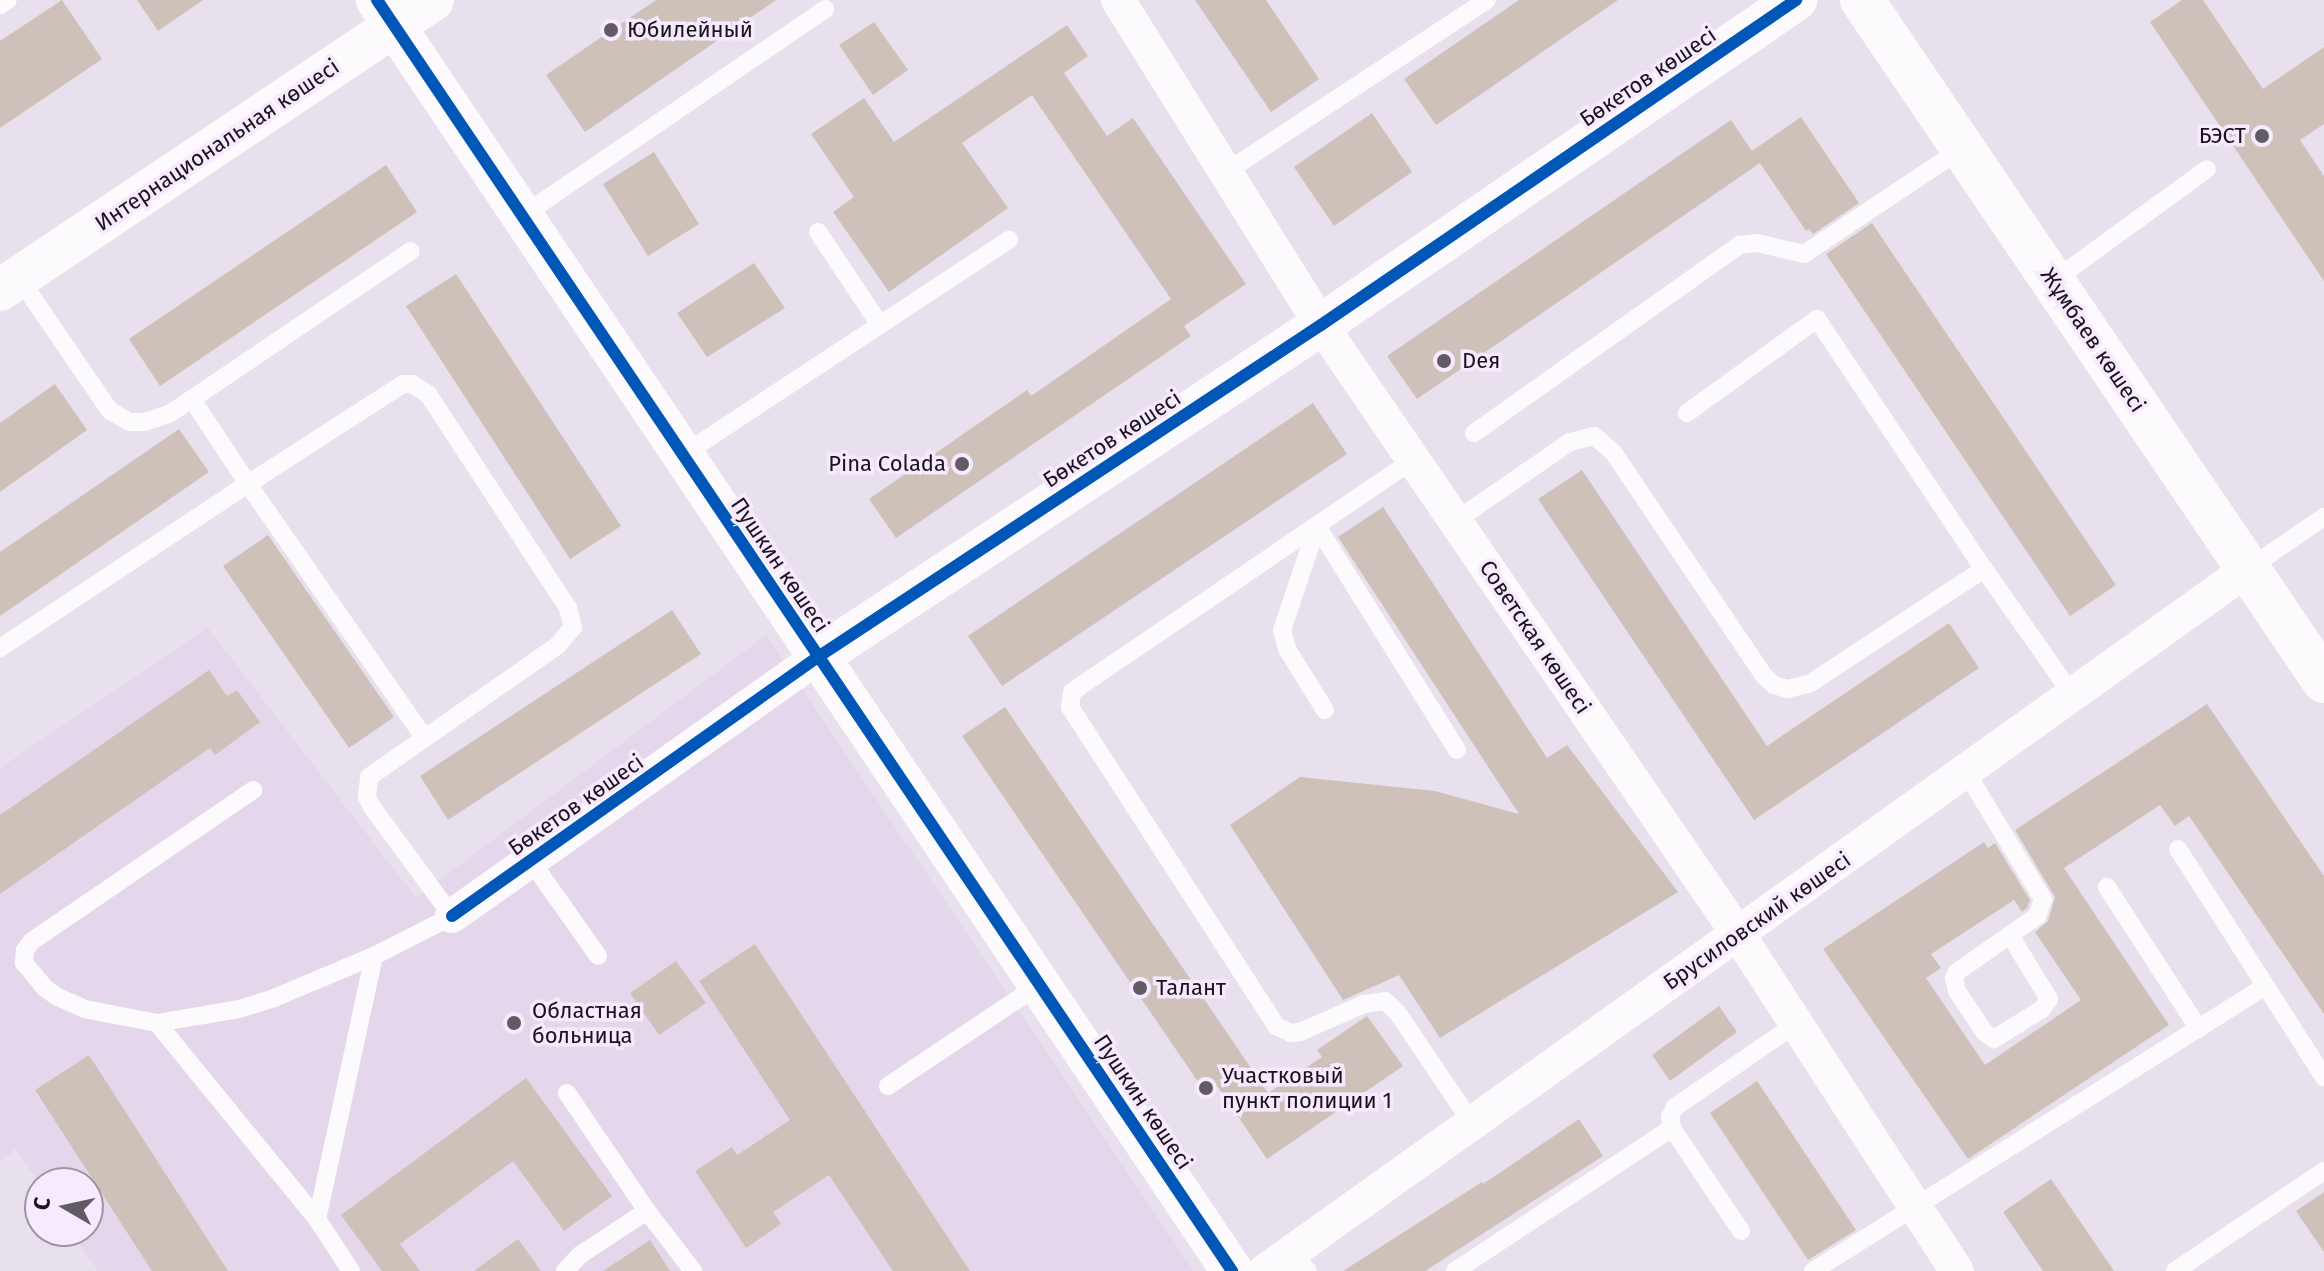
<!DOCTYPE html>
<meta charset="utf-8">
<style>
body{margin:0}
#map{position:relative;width:2324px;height:1271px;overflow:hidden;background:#e8e0ec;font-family:"Fira Sans",sans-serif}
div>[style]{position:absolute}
.built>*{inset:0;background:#e5d7eb}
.building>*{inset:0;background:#cec1ba}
.service>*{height:18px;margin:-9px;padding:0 9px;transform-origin:9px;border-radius:9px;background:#fcfafc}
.minor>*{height:34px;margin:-17px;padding:0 17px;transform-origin:17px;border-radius:17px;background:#fcfafc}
.tertiary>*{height:42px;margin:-21px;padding:0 21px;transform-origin:21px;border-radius:21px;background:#fcfafc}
.secondary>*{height:44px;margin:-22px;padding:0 22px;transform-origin:22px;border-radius:22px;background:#fcfafc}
.cycleway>*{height:12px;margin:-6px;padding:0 6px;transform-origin:6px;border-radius:6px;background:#0057b8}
.dots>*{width:22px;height:22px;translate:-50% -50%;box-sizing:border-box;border:4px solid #f7e9fe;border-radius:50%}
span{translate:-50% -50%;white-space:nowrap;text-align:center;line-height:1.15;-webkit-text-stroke:7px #f7e9fe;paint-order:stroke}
.poi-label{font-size:22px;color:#19141b}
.left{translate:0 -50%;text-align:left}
.right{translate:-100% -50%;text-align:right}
.street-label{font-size:22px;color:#19141b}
.north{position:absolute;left:24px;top:1167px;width:80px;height:80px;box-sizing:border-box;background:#f7e9fe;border:2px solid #9e94a3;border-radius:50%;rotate:279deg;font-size:22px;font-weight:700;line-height:32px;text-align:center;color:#19141b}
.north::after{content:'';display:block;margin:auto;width:28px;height:36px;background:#615b64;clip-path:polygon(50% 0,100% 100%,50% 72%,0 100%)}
</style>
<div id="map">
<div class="built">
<div style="clip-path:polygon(208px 628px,416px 898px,766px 635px,1194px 1271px,98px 1271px,71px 1231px,88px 1231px,88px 1183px,40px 1185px,16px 1149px,0 1161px,0 768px)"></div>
</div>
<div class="building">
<div style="clip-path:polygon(62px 0,102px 59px,0 128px,0 41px)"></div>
<div style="clip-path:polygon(137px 0,203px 0,158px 31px)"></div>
<div style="clip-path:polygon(656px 0,776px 0,585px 132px,546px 75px)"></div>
<div style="clip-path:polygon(1195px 0,1266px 0,1319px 79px,1271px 112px)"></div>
<div style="clip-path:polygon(1519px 0,1618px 0,1436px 125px,1404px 79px)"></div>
<div style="clip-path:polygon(2182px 0,2203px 0,2263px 89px,2324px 47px,2324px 124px,2300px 140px,2324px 176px,2324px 281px,2150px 22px)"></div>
<div style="clip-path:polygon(874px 22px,908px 70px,873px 95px,839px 45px)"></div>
<div style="clip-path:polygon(1067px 25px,1088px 56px,1064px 73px,1107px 136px,1133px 118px,1246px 284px,1184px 326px,1191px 336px,896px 538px,869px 499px,1027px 390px,1031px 396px,1171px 299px,1032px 95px,962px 143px,1008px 208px,889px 292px,833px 212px,854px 197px,811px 134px,864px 98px,894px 142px)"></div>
<div style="clip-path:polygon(1372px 113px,1412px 172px,1334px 226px,1294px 167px)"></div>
<div style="clip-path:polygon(1801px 117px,1859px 203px,1813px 234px,1809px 229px,1806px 231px,1760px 163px,1417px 399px,1387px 356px,1731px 120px,1752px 151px)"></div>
<div style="clip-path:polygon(654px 152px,699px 224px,648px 256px,603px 184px)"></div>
<div style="clip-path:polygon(386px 165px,417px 212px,160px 386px,129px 339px)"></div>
<div style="clip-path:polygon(1872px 223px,2116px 585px,2070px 616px,1826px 254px)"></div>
<div style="clip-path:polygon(754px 263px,785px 308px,707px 357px,677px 313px)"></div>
<div style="clip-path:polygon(456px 274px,621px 526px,570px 559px,406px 306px)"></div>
<div style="clip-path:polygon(55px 384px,87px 430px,0 492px,0 423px)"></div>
<div style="clip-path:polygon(1313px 403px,1347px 454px,1002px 686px,968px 636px)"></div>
<div style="clip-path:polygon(179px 429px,209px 472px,0 616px,0 552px)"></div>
<div style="clip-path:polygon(1582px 470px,1767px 746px,1949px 623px,1979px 668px,1754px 820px,1538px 499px)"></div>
<div style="clip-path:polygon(1383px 507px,1547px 758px,1567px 745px,1678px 892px,1440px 1038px,1399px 975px,1343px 1000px,1230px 825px,1300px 777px,1435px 791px,1519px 814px,1338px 537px)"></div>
<div style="clip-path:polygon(268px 535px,394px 717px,349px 748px,223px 566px)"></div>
<div style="clip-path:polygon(672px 610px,701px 654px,448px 820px,420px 776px)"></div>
<div style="clip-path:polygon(209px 670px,227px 696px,237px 690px,260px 722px,215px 755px,210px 748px,0 894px,0 815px)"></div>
<div style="clip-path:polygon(2207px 704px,2324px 876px,2324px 1014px,2189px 816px,2175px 826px,2160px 805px,2064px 868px,2169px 1025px,1968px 1159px,1823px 949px,1984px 842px,1988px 848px,1995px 843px,2030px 900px,2027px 908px,2022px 912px,2014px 900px,1931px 954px,1941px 968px,1926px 978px,1985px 1065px,2081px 1000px,2035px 932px,2048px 921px,2055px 897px,2015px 830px)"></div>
<div style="clip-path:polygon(1005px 707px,1268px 1093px,1322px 1057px,1317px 1050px,1367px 1016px,1403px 1066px,1267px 1159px,1218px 1087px,1207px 1095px,962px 736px)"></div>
<div style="clip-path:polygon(755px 944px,970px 1271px,893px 1271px,829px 1175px,773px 1212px,781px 1224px,746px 1248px,695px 1171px,732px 1147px,737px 1155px,790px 1120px,699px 981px)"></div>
<div style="clip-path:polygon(676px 961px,706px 1003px,659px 1035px,630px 993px)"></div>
<div style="clip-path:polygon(1719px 1006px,1737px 1032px,1670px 1081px,1652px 1055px)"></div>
<div style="clip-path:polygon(89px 1055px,228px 1271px,152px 1271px,35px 1090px)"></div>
<div style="clip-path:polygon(526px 1078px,612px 1196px,564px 1231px,513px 1161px,400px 1244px,420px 1271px,382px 1271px,341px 1215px)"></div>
<div style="clip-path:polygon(1757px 1081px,1856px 1230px,1808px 1260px,1710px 1113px)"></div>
<div style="clip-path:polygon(1579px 1119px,1603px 1156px,1425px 1271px,1343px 1271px,1482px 1182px,1483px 1184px)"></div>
<div style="clip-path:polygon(2051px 1179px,2114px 1271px,2043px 1271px,2003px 1212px)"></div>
<div style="clip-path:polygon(2324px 1192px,2324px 1252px,2296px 1211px)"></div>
<div style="clip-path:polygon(518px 1239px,541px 1271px,474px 1271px)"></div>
<div style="clip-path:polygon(650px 1240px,670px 1271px,603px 1271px)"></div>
</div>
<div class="service">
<div style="left:0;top:5px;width:9px;rotate:-32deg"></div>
<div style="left:1223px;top:174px;width:316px;rotate:-33.4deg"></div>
<div style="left:522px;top:216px;width:367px;rotate:-34.3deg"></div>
<div style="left:818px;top:232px;width:112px;rotate:56.3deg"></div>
<div style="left:2053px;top:281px;width:190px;rotate:-36deg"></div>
<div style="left:192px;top:399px;width:264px;rotate:-34.1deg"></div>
<div style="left:1687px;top:413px;width:160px;rotate:-35.9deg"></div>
<div style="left:1817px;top:319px;width:301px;rotate:56.3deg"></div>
<div style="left:1474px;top:433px;width:326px;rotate:-35.3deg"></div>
<div style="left:1740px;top:245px;width:17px;rotate:-7deg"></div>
<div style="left:1757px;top:243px;width:48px;rotate:13.2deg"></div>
<div style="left:1804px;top:254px;width:191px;rotate:-33.7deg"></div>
<div style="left:681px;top:456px;width:393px;rotate:-33.4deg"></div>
<div style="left:1413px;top:460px;width:405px;rotate:145.8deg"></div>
<div style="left:1078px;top:688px;width:7px;rotate:146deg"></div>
<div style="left:1072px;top:692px;width:15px;rotate:98deg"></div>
<div style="left:1070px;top:707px;width:380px;rotate:57.1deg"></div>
<div style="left:1276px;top:1026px;width:17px;rotate:25deg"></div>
<div style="left:1291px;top:1033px;width:9px;rotate:-6deg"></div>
<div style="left:1300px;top:1032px;width:70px;rotate:-23.6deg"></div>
<div style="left:1364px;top:1004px;width:21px;rotate:-8deg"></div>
<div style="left:1385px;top:1001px;width:16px;rotate:43deg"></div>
<div style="left:1397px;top:1012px;width:134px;rotate:56deg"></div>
<div style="left:1455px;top:521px;width:140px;rotate:-34.5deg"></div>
<div style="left:1570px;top:442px;width:25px;rotate:-14deg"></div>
<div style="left:1594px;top:436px;width:25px;rotate:40deg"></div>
<div style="left:1613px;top:452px;width:272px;rotate:56deg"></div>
<div style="left:1765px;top:677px;width:12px;rotate:42deg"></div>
<div style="left:1774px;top:685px;width:14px;rotate:17deg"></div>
<div style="left:1787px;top:689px;width:23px;rotate:-13deg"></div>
<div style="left:1809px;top:684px;width:209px;rotate:-33.3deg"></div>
<div style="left:1984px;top:569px;width:151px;rotate:54.9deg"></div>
<div style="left:1317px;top:526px;width:264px;rotate:58deg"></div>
<div style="left:1317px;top:526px;width:110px;rotate:108.6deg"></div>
<div style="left:1282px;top:630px;width:20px;rotate:75deg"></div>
<div style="left:1287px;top:649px;width:72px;rotate:58.1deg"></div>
<div style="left:2248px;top:569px;width:92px;rotate:-34.4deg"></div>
<div style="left:0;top:648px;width:297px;rotate:-33.5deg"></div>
<div style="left:248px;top:484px;width:102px;rotate:-123.4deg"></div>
<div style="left:192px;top:399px;width:27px;rotate:147deg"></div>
<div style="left:169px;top:414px;width:25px;rotate:162deg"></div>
<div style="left:145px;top:422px;width:15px;rotate:180deg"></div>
<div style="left:130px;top:422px;width:23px;rotate:-151deg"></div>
<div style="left:110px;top:411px;width:161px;rotate:-124.4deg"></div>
<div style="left:1966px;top:772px;width:149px;rotate:58.8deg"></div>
<div style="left:2043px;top:899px;width:18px;rotate:109deg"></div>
<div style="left:2037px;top:916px;width:98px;rotate:145deg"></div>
<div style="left:1957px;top:972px;width:7px;rotate:117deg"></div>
<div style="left:1954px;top:978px;width:13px;rotate:77deg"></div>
<div style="left:1957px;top:991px;width:50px;rotate:56.3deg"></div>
<div style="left:1985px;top:1033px;width:11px;rotate:34deg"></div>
<div style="left:1994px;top:1039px;width:57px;rotate:-32deg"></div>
<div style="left:2042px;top:1009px;width:12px;rotate:-55deg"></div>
<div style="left:2049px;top:999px;width:75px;rotate:-121.4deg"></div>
<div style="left:2178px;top:849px;width:271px;rotate:57.4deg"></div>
<div style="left:531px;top:861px;width:116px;rotate:54.8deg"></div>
<div style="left:2107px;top:887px;width:169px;rotate:57.1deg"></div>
<div style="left:374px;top:956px;width:269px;rotate:102.2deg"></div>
<div style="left:317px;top:1219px;width:253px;rotate:-129.2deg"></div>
<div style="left:157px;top:1023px;width:83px;rotate:-9.7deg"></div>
<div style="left:239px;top:1009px;width:37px;rotate:-17deg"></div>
<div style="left:274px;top:998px;width:108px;rotate:-22.8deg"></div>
<div style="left:374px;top:956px;width:88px;rotate:-27.1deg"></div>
<div style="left:452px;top:916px;width:135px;rotate:-126.3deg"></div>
<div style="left:372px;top:807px;width:11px;rotate:-117deg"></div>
<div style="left:367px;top:797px;width:20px;rotate:-84deg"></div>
<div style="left:369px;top:777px;width:231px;rotate:-34.9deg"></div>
<div style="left:558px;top:645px;width:23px;rotate:-50deg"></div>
<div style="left:573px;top:627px;width:20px;rotate:-105deg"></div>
<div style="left:568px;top:608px;width:256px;rotate:-123.2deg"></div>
<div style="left:428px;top:394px;width:19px;rotate:-148deg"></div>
<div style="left:412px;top:384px;width:9px;rotate:180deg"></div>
<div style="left:403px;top:384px;width:184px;rotate:147.2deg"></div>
<div style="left:248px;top:484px;width:308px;rotate:55.2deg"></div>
<div style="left:157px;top:1023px;width:73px;rotate:-169deg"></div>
<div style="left:85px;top:1009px;width:32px;rotate:-156deg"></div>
<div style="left:56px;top:996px;width:14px;rotate:-144deg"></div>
<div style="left:45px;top:988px;width:33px;rotate:-130deg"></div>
<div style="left:24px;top:963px;width:13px;rotate:-86deg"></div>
<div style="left:25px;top:950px;width:11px;rotate:-52deg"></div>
<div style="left:32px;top:941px;width:268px;rotate:-34.3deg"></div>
<div style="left:888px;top:1086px;width:182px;rotate:-33.8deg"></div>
<div style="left:567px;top:1093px;width:143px;rotate:55.9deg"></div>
<div style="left:1672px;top:1128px;width:124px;rotate:56.2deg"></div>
<div style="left:317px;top:1219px;width:62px;rotate:56.8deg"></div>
<div style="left:1290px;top:1253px;width:25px;rotate:45deg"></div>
<div style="left:565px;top:1271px;width:22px;rotate:-47deg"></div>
<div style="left:580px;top:1255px;width:80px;rotate:-33.3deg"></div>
<div style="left:647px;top:1211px;width:76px;rotate:52.5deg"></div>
<div style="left:1455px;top:1271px;width:260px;rotate:-33.4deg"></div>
<div style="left:1672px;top:1128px;width:11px;rotate:-100deg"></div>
<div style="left:1670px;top:1117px;width:11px;rotate:-63deg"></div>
<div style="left:1675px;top:1107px;width:148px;rotate:-34.5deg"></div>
<div style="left:1813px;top:1271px;width:533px;rotate:-32.2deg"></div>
<div style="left:2175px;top:1271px;width:179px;rotate:-33.9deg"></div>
</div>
<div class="minor">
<div style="left:1118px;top:0;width:383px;rotate:58deg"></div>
<div style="left:1321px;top:325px;width:738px;rotate:55.6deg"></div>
<div style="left:1738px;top:934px;width:402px;rotate:57deg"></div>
<div style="left:452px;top:916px;width:448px;rotate:-35.3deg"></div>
<div style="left:1265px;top:1271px;width:1208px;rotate:-35.53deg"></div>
</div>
<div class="tertiary">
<div style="left:377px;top:0;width:1532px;rotate:56.07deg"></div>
<div style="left:0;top:290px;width:521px;rotate:-33.81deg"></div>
<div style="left:818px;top:657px;width:603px;rotate:-33.43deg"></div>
<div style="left:1321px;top:325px;width:576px;rotate:-34.38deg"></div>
</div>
<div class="secondary">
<div style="left:1862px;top:0;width:823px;rotate:55.85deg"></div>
</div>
<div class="cycleway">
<div style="left:377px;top:0;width:1532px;rotate:56.07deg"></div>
<div style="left:452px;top:916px;width:448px;rotate:-35.3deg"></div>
<div style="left:818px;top:657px;width:603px;rotate:-33.43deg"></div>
<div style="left:1321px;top:325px;width:576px;rotate:-34.38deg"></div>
</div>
<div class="dots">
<div style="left:611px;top:30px;background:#615b64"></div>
<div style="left:2262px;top:136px;background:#615b64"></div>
<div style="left:1444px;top:361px;background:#615b64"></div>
<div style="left:962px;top:464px;background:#615b64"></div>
<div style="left:1140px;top:988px;background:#615b64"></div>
<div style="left:514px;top:1023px;background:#615b64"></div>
<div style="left:1206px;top:1088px;background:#615b64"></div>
</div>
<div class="poi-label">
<span class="left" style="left:627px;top:30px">Юбилейный</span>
<span class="right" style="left:2246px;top:136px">БЭСТ</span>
<span class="left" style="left:1462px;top:361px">Deя</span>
<span class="right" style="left:946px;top:464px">Pina Colada</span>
<span class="left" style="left:1156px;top:988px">Талант</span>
<span class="left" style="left:532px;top:1023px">Областная<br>больница</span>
<span class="left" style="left:1222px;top:1088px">Участковый<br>пункт полиции 1</span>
</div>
<div class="street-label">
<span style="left:1648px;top:77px;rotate:-34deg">Бөкетов көшесі</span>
<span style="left:217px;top:145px;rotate:-34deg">Интернациональная көшесі</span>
<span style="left:2093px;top:340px;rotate:56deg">Жұмбаев көшесі</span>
<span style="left:1112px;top:439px;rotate:-33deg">Бөкетов көшесі</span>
<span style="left:780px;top:565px;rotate:56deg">Пушкин көшесі</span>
<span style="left:1535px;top:637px;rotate:56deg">Советская көшесі</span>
<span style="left:576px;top:805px;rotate:-35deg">Бөкетов көшесі</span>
<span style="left:1757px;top:921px;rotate:-35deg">Брусиловский көшесі</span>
<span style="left:1143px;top:1102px;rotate:56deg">Пушкин көшесі</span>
</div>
<div class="north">С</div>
</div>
